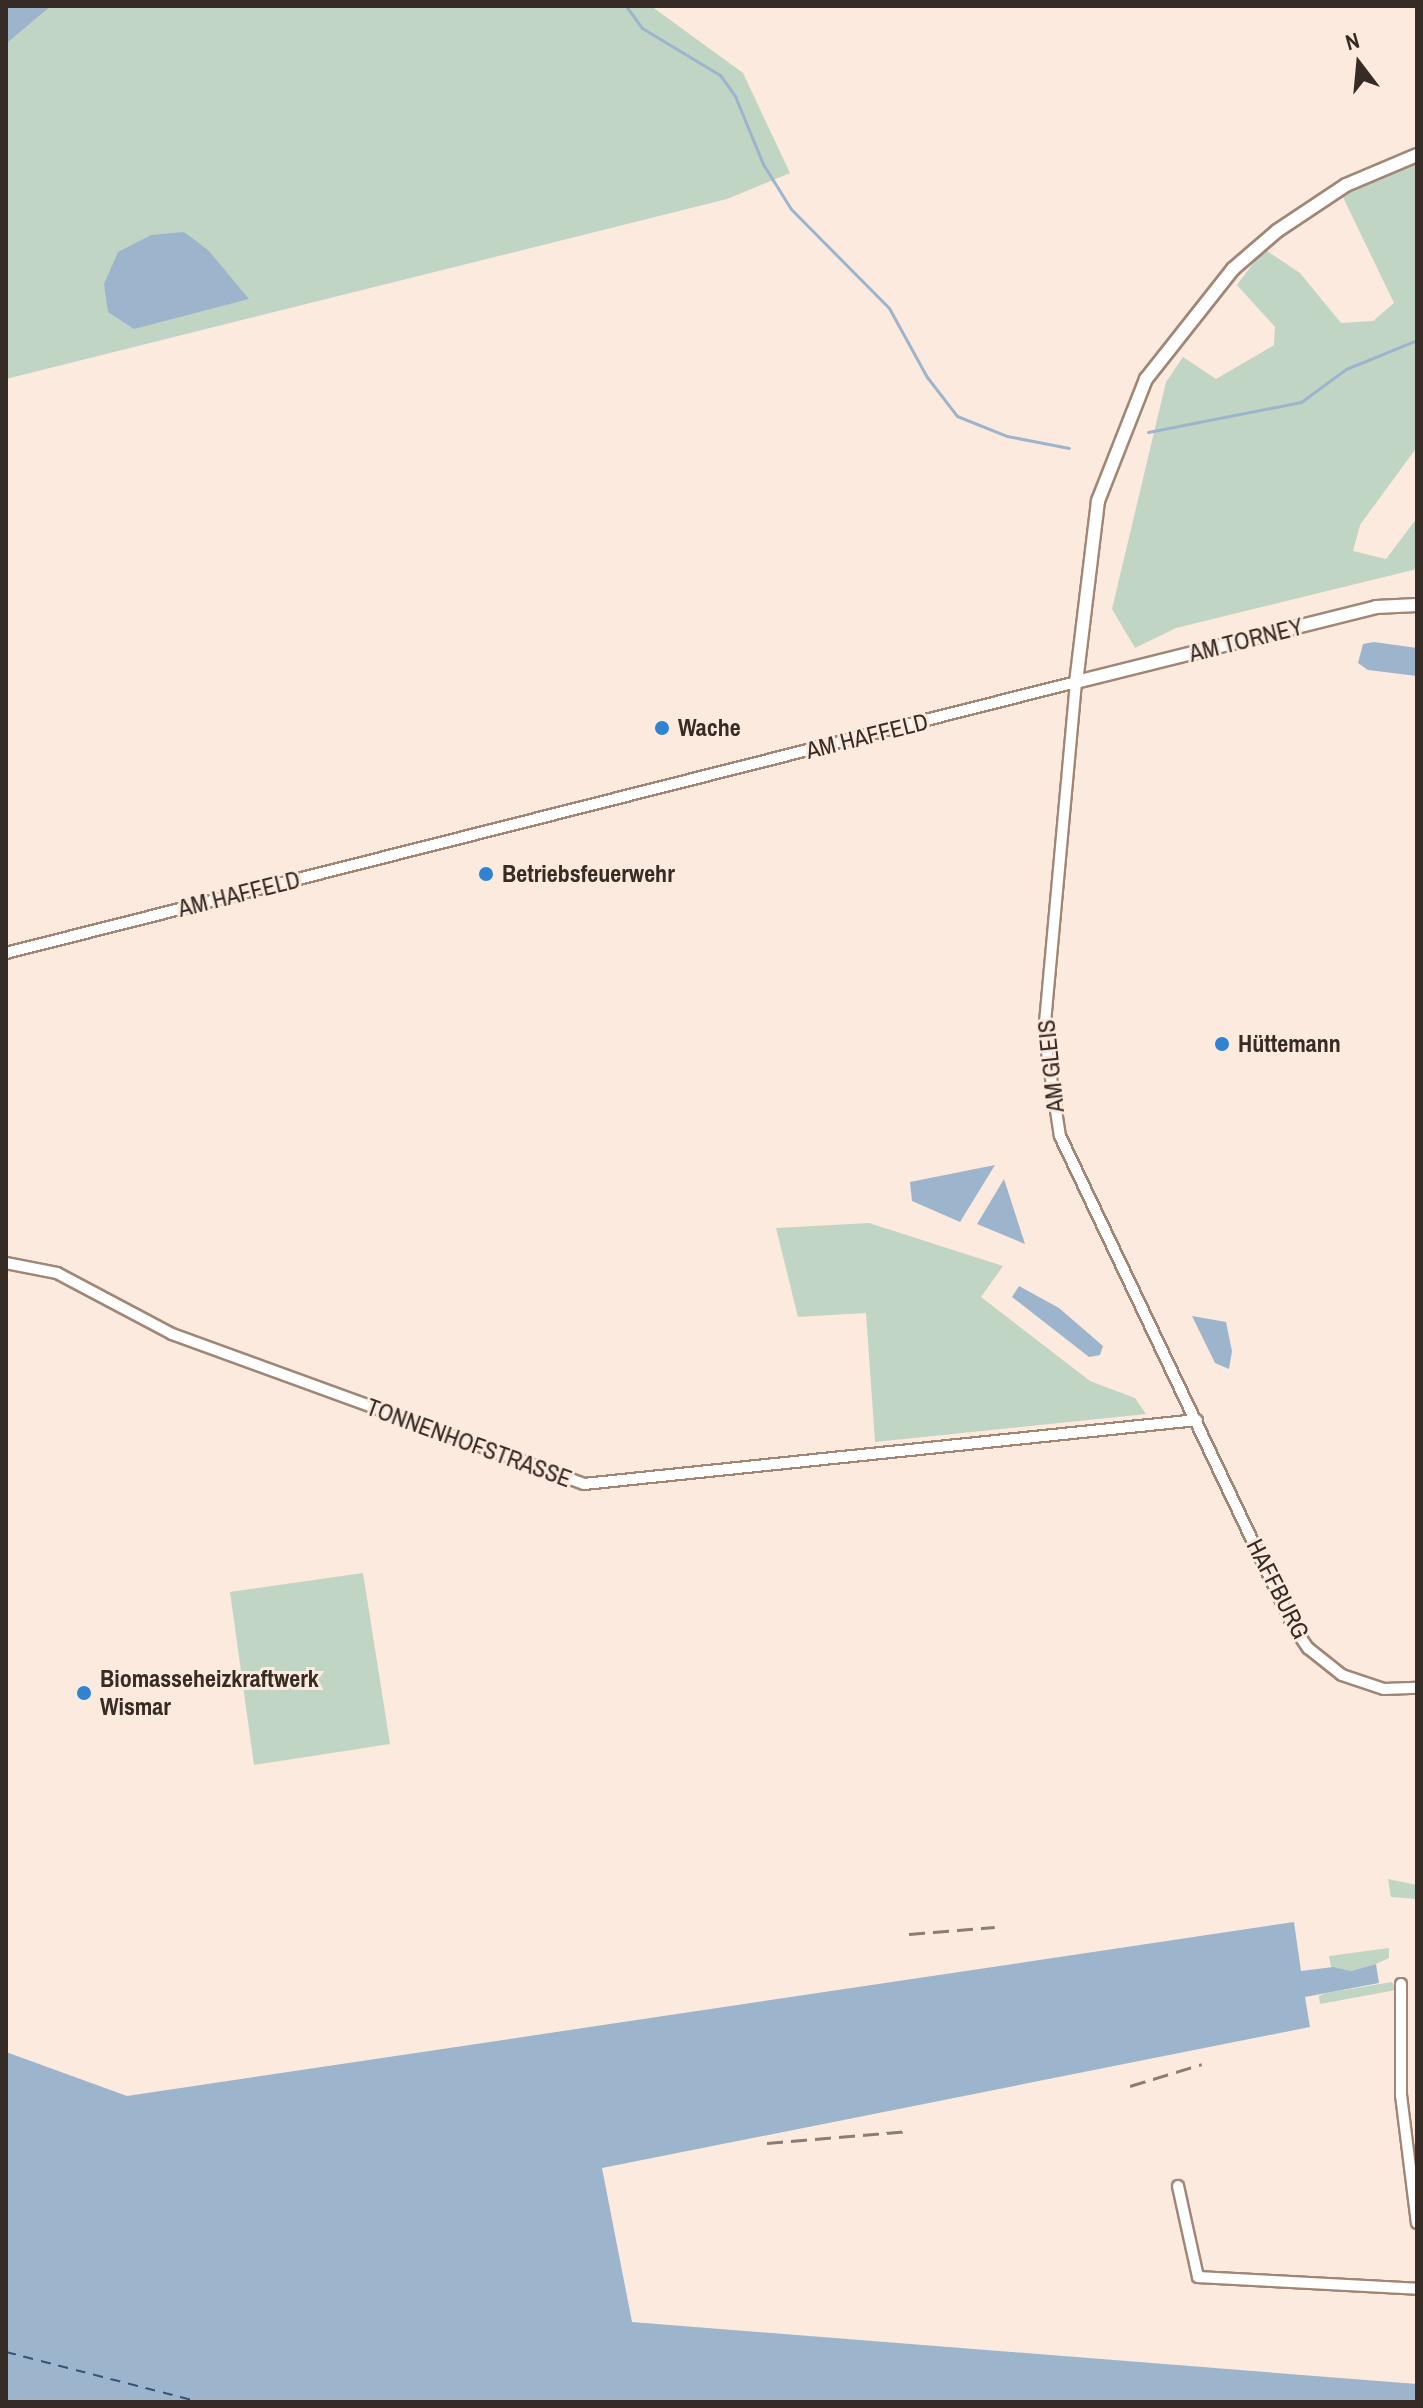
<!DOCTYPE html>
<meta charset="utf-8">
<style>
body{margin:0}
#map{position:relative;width:1423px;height:2408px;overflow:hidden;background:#fceadf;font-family:"Archivo Narrow",sans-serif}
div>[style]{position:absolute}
.green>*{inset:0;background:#c0d5c4}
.water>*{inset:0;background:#9db5cc}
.stream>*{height:3px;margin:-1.5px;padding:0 1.5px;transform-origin:1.5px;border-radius:1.5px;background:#9db5cc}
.ferry>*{height:2px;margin-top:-1px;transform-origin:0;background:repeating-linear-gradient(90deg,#315679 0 10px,transparent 0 18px)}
.roads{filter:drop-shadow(2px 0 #a18676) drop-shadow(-2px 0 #a18676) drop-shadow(0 2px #a18676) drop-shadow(0 -2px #a18676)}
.minor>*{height:10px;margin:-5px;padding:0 5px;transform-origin:5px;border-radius:5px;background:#fff}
.tertiary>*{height:12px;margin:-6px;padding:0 6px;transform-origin:6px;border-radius:6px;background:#fff}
.rail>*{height:3px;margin-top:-1.5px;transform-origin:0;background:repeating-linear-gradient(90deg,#8b7c74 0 16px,transparent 0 24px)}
.dots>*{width:22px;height:22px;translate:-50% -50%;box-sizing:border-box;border:4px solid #fceadf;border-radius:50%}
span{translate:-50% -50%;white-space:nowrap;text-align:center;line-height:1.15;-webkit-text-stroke:6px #fceadf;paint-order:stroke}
.street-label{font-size:24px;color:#372b25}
.poi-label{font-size:24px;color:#372b25;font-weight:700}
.left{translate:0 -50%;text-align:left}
.frame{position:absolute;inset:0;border:8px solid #372b25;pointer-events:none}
.north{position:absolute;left:1319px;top:24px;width:80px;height:80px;-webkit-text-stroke:6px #fceadf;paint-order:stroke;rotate:344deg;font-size:22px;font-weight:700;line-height:32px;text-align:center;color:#372b25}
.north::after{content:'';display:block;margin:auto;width:28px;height:36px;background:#372b25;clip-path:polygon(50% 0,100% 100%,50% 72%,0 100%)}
</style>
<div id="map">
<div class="green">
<div style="clip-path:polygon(51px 6px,651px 6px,743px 73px,790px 173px,727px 199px,6px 379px,6px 44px)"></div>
<div style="clip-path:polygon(1417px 155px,1417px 447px,1360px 525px,1353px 551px,1386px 559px,1417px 518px,1417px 569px,1176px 628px,1135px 648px,1112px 609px,1166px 382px,1183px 357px,1216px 379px,1274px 345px,1275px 327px,1237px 285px,1264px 249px,1300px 273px,1341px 323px,1373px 321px,1394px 303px,1339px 189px)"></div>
<div style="clip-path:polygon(869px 1223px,1003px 1266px,981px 1297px,1090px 1381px,1135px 1398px,1146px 1414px,875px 1442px,866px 1313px,798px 1317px,776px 1228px)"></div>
<div style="clip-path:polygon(363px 1573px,390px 1744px,254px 1765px,230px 1592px)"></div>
<div style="clip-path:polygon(1388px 1879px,1417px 1885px,1417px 1899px,1391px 1897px)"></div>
<div style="clip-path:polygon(1389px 1948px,1389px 1958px,1376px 1964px,1351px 1971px,1331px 1967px,1329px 1956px)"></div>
<div style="clip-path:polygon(1392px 1982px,1396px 1990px,1320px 2004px,1319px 1996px,1326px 1993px)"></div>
</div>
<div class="water">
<div style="clip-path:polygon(6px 6px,51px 6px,6px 44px)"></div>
<div style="clip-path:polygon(184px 232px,208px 250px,249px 299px,134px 329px,108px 312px,104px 284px,118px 252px,151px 235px)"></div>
<div style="clip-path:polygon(1374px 642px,1417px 648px,1417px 676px,1368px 670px,1358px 663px,1363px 644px)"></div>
<div style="clip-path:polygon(995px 1165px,960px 1222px,912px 1201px,910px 1182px)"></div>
<div style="clip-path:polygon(1004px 1179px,1025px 1244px,977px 1224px)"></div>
<div style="clip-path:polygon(1019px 1286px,1059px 1308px,1103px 1346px,1100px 1355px,1089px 1357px,1012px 1297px)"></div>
<div style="clip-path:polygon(1192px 1316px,1226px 1322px,1232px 1351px,1229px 1369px,1215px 1363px)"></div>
<div style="clip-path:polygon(1294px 1922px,1301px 1971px,1333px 1967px,1351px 1971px,1376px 1964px,1379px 1983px,1305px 1997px,1310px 2027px,602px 2168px,632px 2322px,1417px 2384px,1417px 2402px,6px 2402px,6px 2052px,127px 2096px)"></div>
</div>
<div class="stream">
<div style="left:626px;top:6px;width:27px;rotate:54deg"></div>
<div style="left:642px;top:28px;width:91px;rotate:31.1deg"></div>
<div style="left:720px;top:75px;width:26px;rotate:54deg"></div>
<div style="left:735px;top:96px;width:74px;rotate:67.6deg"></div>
<div style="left:763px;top:164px;width:53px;rotate:58.1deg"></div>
<div style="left:791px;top:209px;width:139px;rotate:45.3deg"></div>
<div style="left:889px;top:308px;width:79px;rotate:61.2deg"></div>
<div style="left:927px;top:377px;width:49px;rotate:52.4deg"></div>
<div style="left:957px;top:416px;width:54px;rotate:21.8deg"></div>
<div style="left:1007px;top:436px;width:63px;rotate:11deg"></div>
<div style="left:1148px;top:432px;width:156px;rotate:-11.1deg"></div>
<div style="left:1301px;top:402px;width:56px;rotate:-36.3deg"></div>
<div style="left:1346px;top:369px;width:77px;rotate:-22.2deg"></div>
</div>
<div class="ferry">
<div style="left:6px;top:2352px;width:199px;rotate:14.5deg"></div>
</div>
<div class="roads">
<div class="minor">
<div style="left:6px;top:953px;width:1104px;rotate:-14.21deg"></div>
<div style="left:1076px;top:682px;width:351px;rotate:95.2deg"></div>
<div style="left:1044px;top:1032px;width:105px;rotate:81.3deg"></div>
<div style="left:1060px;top:1136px;width:543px;rotate:64.57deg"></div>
<div style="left:1293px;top:1626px;width:27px;rotate:56deg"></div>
<div style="left:1308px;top:1648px;width:43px;rotate:38.5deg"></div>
<div style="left:1342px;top:1675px;width:44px;rotate:18.4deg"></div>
<div style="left:1384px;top:1689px;width:33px;rotate:-2deg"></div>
<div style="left:6px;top:1263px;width:52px;rotate:11.1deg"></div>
<div style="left:57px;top:1273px;width:130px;rotate:27.9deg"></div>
<div style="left:172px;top:1334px;width:438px;rotate:20deg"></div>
<div style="left:584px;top:1484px;width:616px;rotate:-5.96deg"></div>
<div style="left:1401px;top:1984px;width:111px;rotate:90deg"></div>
<div style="left:1401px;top:2095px;width:129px;rotate:82.9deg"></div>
<div style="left:1178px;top:2186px;width:93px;rotate:77.6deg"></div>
<div style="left:1198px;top:2277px;width:219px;rotate:3.1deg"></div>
</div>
<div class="tertiary">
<div style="left:1417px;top:155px;width:77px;rotate:157.1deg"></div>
<div style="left:1346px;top:185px;width:83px;rotate:146.3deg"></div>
<div style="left:1277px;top:231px;width:58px;rotate:139.2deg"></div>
<div style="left:1233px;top:269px;width:140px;rotate:128.3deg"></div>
<div style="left:1146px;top:379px;width:131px;rotate:111.5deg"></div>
<div style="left:1098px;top:501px;width:182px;rotate:96.9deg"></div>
<div style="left:1076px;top:682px;width:309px;rotate:-14deg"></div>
<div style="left:1376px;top:607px;width:41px;rotate:-2.8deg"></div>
</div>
</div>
<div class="rail">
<div style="left:909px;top:1934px;width:86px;rotate:-4.7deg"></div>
<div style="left:1130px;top:2086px;width:75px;rotate:-17deg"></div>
<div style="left:767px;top:2143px;width:143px;rotate:-4.8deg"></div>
</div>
<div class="dots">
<div style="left:662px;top:728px;background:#2f83d2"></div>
<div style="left:486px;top:874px;background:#2f83d2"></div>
<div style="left:1222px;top:1044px;background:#2f83d2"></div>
<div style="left:84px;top:1693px;background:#2f83d2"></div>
</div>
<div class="street-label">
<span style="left:1246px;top:640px;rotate:-14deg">AM TORNEY</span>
<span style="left:867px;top:736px;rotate:-14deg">AM HAFFELD</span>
<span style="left:239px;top:894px;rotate:-14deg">AM HAFFELD</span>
<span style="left:1051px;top:1066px;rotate:-96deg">AM GLEIS</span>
<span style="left:469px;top:1443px;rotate:20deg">TONNENHOFSTRASSE</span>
<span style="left:1278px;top:1589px;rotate:63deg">HAFFBURG</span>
</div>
<div class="poi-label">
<span class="left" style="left:678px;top:728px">Wache</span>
<span class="left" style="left:502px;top:874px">Betriebsfeuerwehr</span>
<span class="left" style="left:1238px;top:1044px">Hüttemann</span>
<span class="left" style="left:100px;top:1693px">Biomasseheizkraftwerk<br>Wismar</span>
</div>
<div class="frame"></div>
<div class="north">N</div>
</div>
